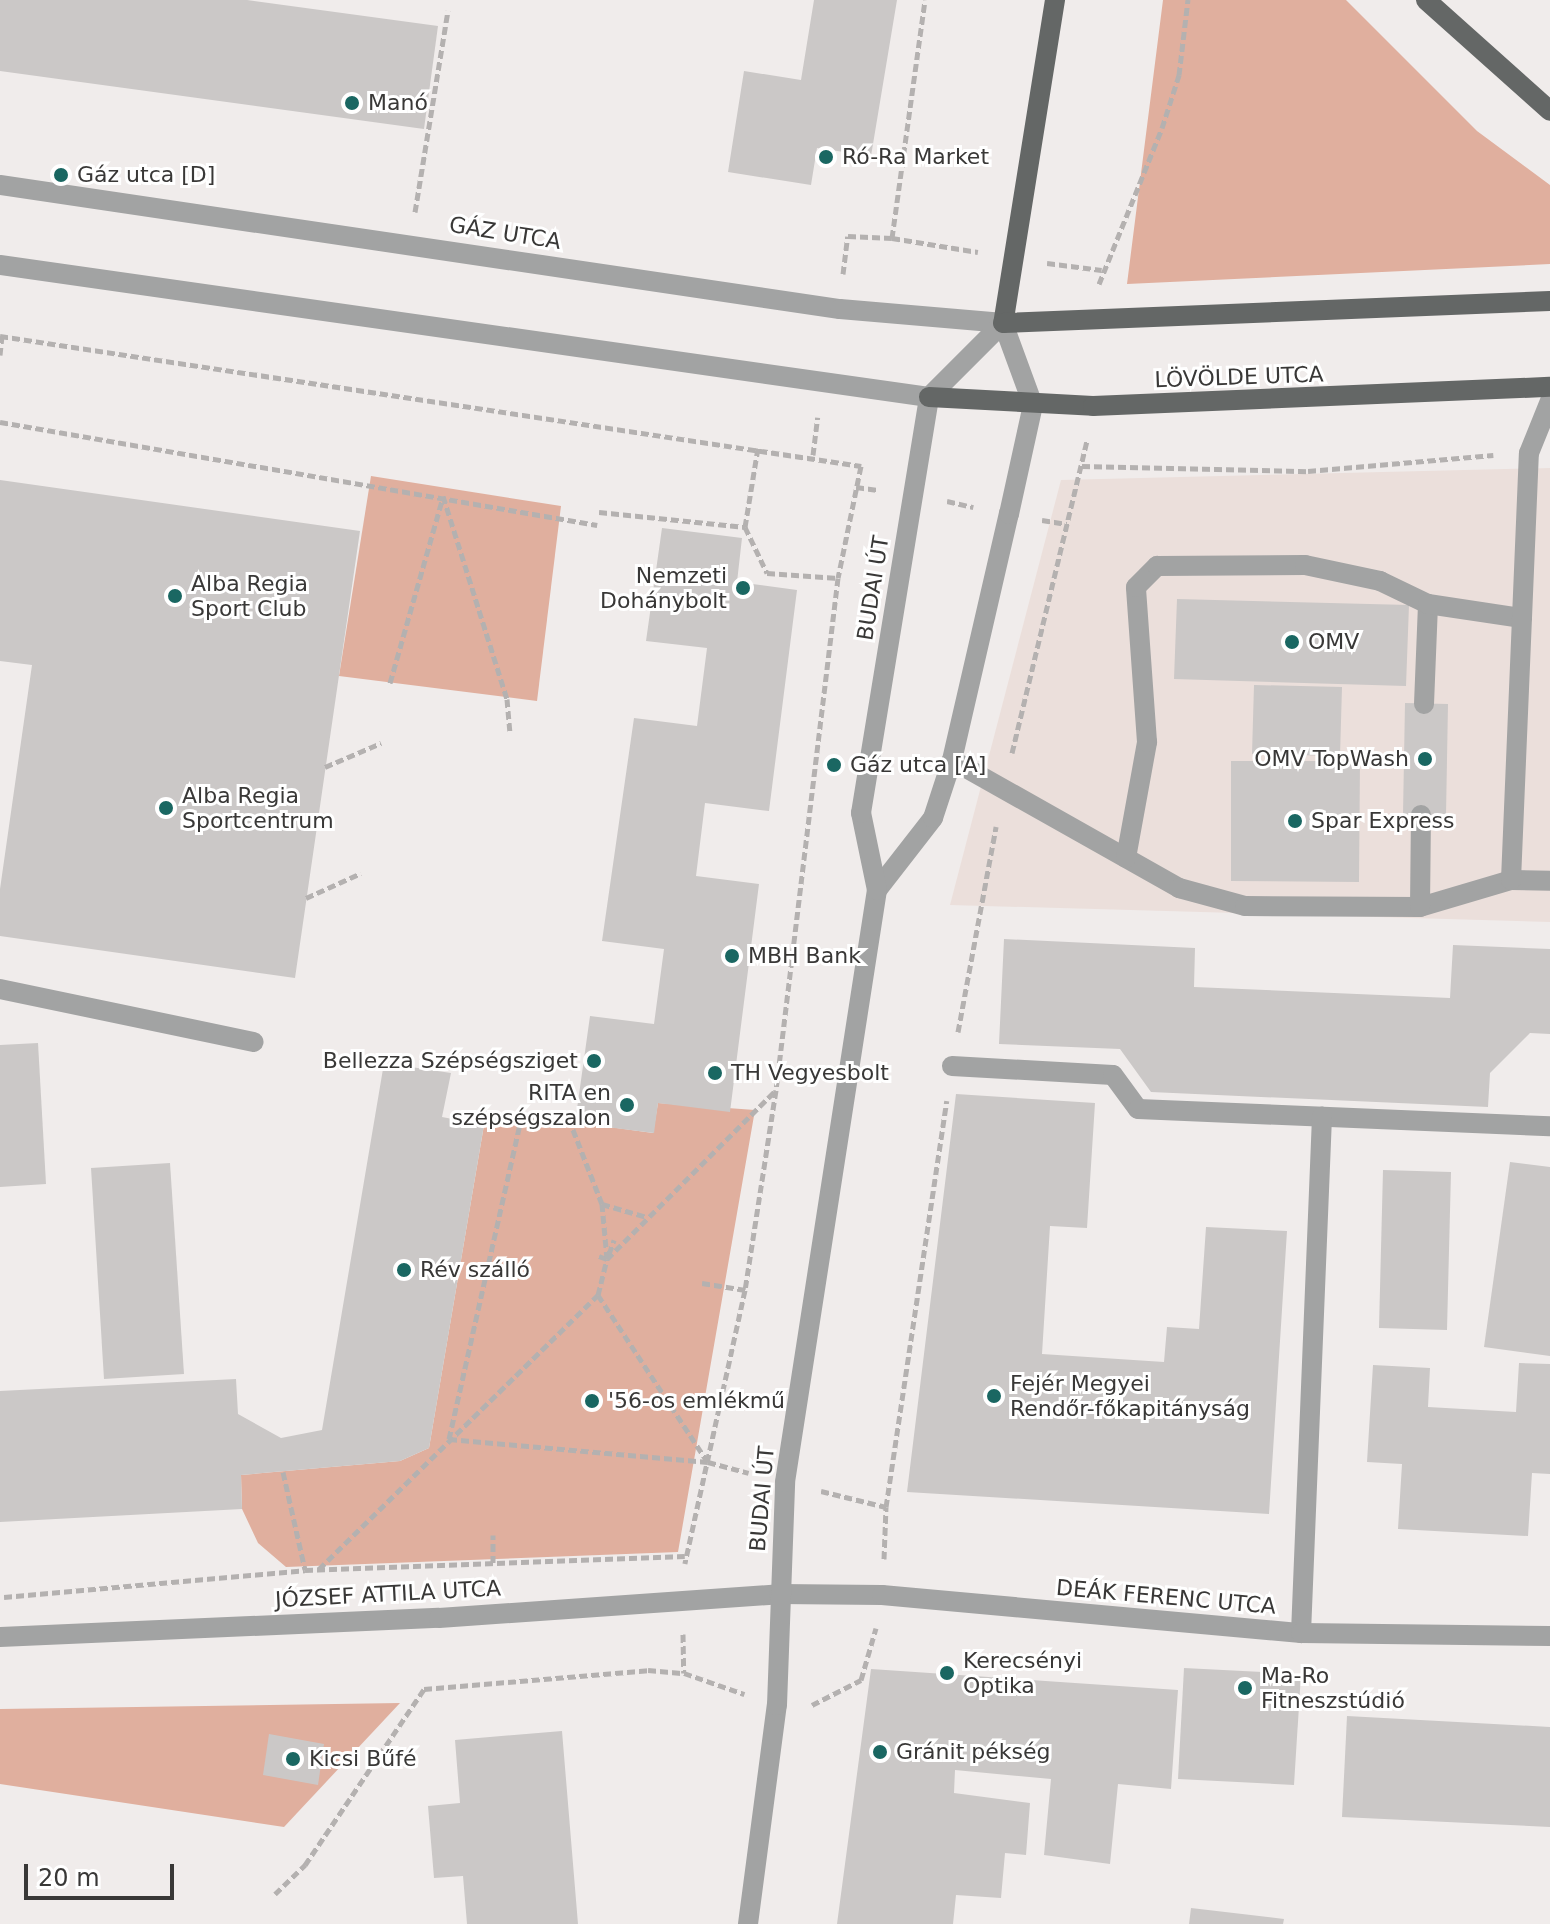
<!DOCTYPE html>
<meta charset="utf-8">
<style>
body{margin:0}
#map{position:relative;width:1550px;height:1924px;overflow:hidden;background:#f0eceb;font-family:"DejaVu Sans",sans-serif}
div>[style]{position:absolute}
.built>*{inset:0;background:#ebdfdb}
.green>*{inset:0;background:#e0af9e}
.building>*{inset:0;background:#cbc8c7}
.path>*{height:5px;margin-top:-2.5px;transform-origin:0;background:repeating-linear-gradient(90deg,#b4b1b0 0 8px,transparent 0 12px)}
.minor>*{height:20px;margin:-10px;padding:0 10px;transform-origin:10px;border-radius:10px;background:#a2a3a3}
.major>*{height:20px;margin:-10px;padding:0 10px;transform-origin:10px;border-radius:10px;background:#646766}
.dots>*{width:22px;height:22px;translate:-50% -50%;box-sizing:border-box;border:4px solid #fff;border-radius:50%}
span{translate:-50% -50%;white-space:nowrap;text-align:center;line-height:1.15;-webkit-text-stroke:6px #fff;paint-order:stroke}
.poi-label{font-size:22px;color:#393837}
.left{translate:0 -50%;text-align:left}
.right{translate:-100% -50%;text-align:right}
.street-label{font-size:22px;color:#393837}
.scale{position:absolute;left:24px;top:1864px;width:150px;height:36px;box-sizing:border-box;border:4px solid #393837;border-top:0;padding-left:10px;font-size:24px;line-height:28px;white-space:nowrap;color:#393837;-webkit-text-stroke:6px #fff;paint-order:stroke}
</style>
<div id="map">
<div class="built">
<div style="clip-path:polygon(1550px 468px,1550px 922px,950px 905px,1061px 480px)"></div>
</div>
<div class="green">
<div style="clip-path:polygon(1163px 0,1346px 0,1477px 131px,1550px 185px,1550px 264px,1127px 284px)"></div>
<div style="clip-path:polygon(371px 476px,561px 506px,537px 701px,339px 676px)"></div>
<div style="clip-path:polygon(658px 1103px,755px 1110px,678px 1552px,286px 1567px,258px 1543px,242px 1509px,241px 1475px,400px 1461px,429px 1448px,484px 1125px,506px 1124px,522px 1115px,653px 1133px)"></div>
<div style="clip-path:polygon(400px 1703px,284px 1827px,0 1784px,0 1709px)"></div>
</div>
<div class="building">
<div style="clip-path:polygon(0 0,247px 0,438px 26px,424px 129px,0 71px)"></div>
<div style="clip-path:polygon(814px 0,897px 0,871px 156px,817px 148px,811px 185px,728px 172px,744px 71px,801px 80px)"></div>
<div style="clip-path:polygon(0 480px,360px 531px,295px 978px,0 936px,0 889px,32px 665px,0 661px)"></div>
<div style="clip-path:polygon(662px 528px,742px 538px,737px 582px,797px 590px,769px 811px,705px 803px,696px 876px,759px 884px,730px 1112px,658px 1103px,654px 1133px,575px 1123px,590px 1016px,654px 1024px,664px 949px,602px 941px,634px 718px,697px 726px,707px 648px,646px 641px)"></div>
<div style="clip-path:polygon(1177px 599px,1409px 605px,1406px 686px,1174px 679px)"></div>
<div style="clip-path:polygon(1254px 685px,1342px 687px,1340px 756px,1252px 754px)"></div>
<div style="clip-path:polygon(1405px 703px,1448px 704px,1446px 815px,1403px 815px)"></div>
<div style="clip-path:polygon(1231px 761px,1360px 761px,1359px 882px,1231px 881px)"></div>
<div style="clip-path:polygon(1004px 939px,1195px 948px,1194px 987px,1450px 998px,1453px 945px,1550px 949px,1550px 1034px,1530px 1033px,1490px 1073px,1488px 1107px,1151px 1092px,1120px 1049px,999px 1044px)"></div>
<div style="clip-path:polygon(38px 1043px,46px 1184px,0 1187px,0 1045px)"></div>
<div style="clip-path:polygon(384px 1063px,451px 1073px,442px 1117px,484px 1125px,429px 1448px,400px 1461px,241px 1475px,242px 1509px,0 1522px,0 1391px,236px 1379px,238px 1414px,281px 1438px,322px 1430px)"></div>
<div style="clip-path:polygon(956px 1094px,1095px 1103px,1087px 1228px,1050px 1226px,1042px 1354px,1164px 1362px,1167px 1327px,1199px 1329px,1206px 1227px,1287px 1231px,1269px 1514px,907px 1492px)"></div>
<div style="clip-path:polygon(1510px 1162px,1550px 1167px,1550px 1356px,1484px 1347px)"></div>
<div style="clip-path:polygon(170px 1163px,184px 1374px,104px 1379px,91px 1168px)"></div>
<div style="clip-path:polygon(1383px 1170px,1451px 1172px,1447px 1330px,1379px 1328px)"></div>
<div style="clip-path:polygon(1519px 1363px,1550px 1364px,1550px 1474px,1532px 1473px,1528px 1536px,1398px 1529px,1402px 1464px,1367px 1462px,1373px 1365px,1430px 1368px,1428px 1407px,1516px 1412px)"></div>
<div style="clip-path:polygon(1184px 1668px,1301px 1674px,1294px 1785px,1178px 1779px)"></div>
<div style="clip-path:polygon(871px 1669px,1178px 1690px,1171px 1789px,1118px 1784px,1110px 1864px,1044px 1855px,1051px 1779px,955px 1770px,954px 1793px,1030px 1803px,1026px 1855px,1005px 1853px,1001px 1898px,956px 1895px,953px 1924px,837px 1924px)"></div>
<div style="clip-path:polygon(1347px 1716px,1550px 1727px,1550px 1827px,1342px 1817px)"></div>
<div style="clip-path:polygon(562px 1731px,578px 1924px,467px 1924px,463px 1876px,434px 1878px,428px 1806px,460px 1803px,455px 1740px)"></div>
<div style="clip-path:polygon(269px 1734px,324px 1744px,318px 1785px,263px 1775px)"></div>
<div style="clip-path:polygon(1191px 1908px,1284px 1919px,1283px 1924px,1189px 1924px)"></div>
</div>
<div class="path">
<div style="left:415px;top:212px;width:204px;rotate:-80.7deg"></div>
<div style="left:892px;top:238px;width:87px;rotate:9.2deg"></div>
<div style="left:1047px;top:263px;width:55px;rotate:7.3deg"></div>
<div style="left:843px;top:274px;width:38px;rotate:-83deg"></div>
<div style="left:848px;top:236px;width:44px;rotate:2.6deg"></div>
<div style="left:892px;top:238px;width:240px;rotate:-82.1deg"></div>
<div style="left:1099px;top:284px;width:168px;rotate:-68deg"></div>
<div style="left:1162px;top:128px;width:56px;rotate:-72.2deg"></div>
<div style="left:1179px;top:75px;width:76px;rotate:-83.2deg"></div>
<div style="left:0;top:336px;width:871px;rotate:8.59deg"></div>
<div style="left:861px;top:466px;width:114px;rotate:101.6deg"></div>
<div style="left:838px;top:578px;width:516px;rotate:96.9deg"></div>
<div style="left:776px;top:1090px;width:202px;rotate:98.8deg"></div>
<div style="left:745px;top:1290px;width:280px;rotate:102.4deg"></div>
<div style="left:0;top:355px;width:18px;rotate:-84deg"></div>
<div style="left:0;top:422px;width:606px;rotate:9.79deg"></div>
<div style="left:813px;top:455px;width:38px;rotate:-83deg"></div>
<div style="left:1082px;top:466px;width:226px;rotate:1.3deg"></div>
<div style="left:1308px;top:471px;width:186px;rotate:-4.9deg"></div>
<div style="left:856px;top:487px;width:22px;rotate:8deg"></div>
<div style="left:443px;top:496px;width:213px;rotate:72.5deg"></div>
<div style="left:507px;top:699px;width:32px;rotate:85deg"></div>
<div style="left:947px;top:501px;width:27px;rotate:13deg"></div>
<div style="left:599px;top:512px;width:147px;rotate:5.9deg"></div>
<div style="left:745px;top:527px;width:51px;rotate:64.4deg"></div>
<div style="left:767px;top:573px;width:71px;rotate:4deg"></div>
<div style="left:1042px;top:520px;width:25px;rotate:9deg"></div>
<div style="left:745px;top:527px;width:80px;rotate:-80.7deg"></div>
<div style="left:390px;top:683px;width:193px;rotate:-74.1deg"></div>
<div style="left:1012px;top:753px;width:322px;rotate:-76.5deg"></div>
<div style="left:325px;top:767px;width:61px;rotate:-23.2deg"></div>
<div style="left:306px;top:898px;width:60px;rotate:-24.4deg"></div>
<div style="left:958px;top:1032px;width:209px;rotate:-79.5deg"></div>
<div style="left:602px;top:1204px;width:47px;rotate:16.1deg"></div>
<div style="left:609px;top:1254px;width:15px;rotate:-70deg"></div>
<div style="left:599px;top:1256px;width:9px;rotate:21deg"></div>
<div style="left:607px;top:1259px;width:55px;rotate:-95.2deg"></div>
<div style="left:602px;top:1204px;width:88px;rotate:-111.3deg"></div>
<div style="left:570px;top:1122px;width:49px;rotate:-171.7deg"></div>
<div style="left:522px;top:1115px;width:332px;rotate:102.7deg"></div>
<div style="left:449px;top:1439px;width:260px;rotate:5.1deg"></div>
<div style="left:708px;top:1462px;width:42px;rotate:15deg"></div>
<div style="left:702px;top:1283px;width:44px;rotate:9.2deg"></div>
<div style="left:598px;top:1295px;width:199px;rotate:56.7deg"></div>
<div style="left:283px;top:1472px;width:100px;rotate:77.3deg"></div>
<div style="left:821px;top:1491px;width:67px;rotate:13.8deg"></div>
<div style="left:884px;top:1559px;width:52px;rotate:-87.8deg"></div>
<div style="left:886px;top:1507px;width:411px;rotate:-81.5deg"></div>
<div style="left:493px;top:1563px;width:28px;rotate:-90deg"></div>
<div style="left:319px;top:1569px;width:391px;rotate:-44.5deg"></div>
<div style="left:598px;top:1295px;width:37px;rotate:-76deg"></div>
<div style="left:607px;top:1259px;width:238px;rotate:-45deg"></div>
<div style="left:4px;top:1597px;width:302px;rotate:-5.1deg"></div>
<div style="left:305px;top:1570px;width:380px;rotate:-2.1deg"></div>
<div style="left:683px;top:1634px;width:39px;rotate:89deg"></div>
<div style="left:812px;top:1705px;width:55px;rotate:-27deg"></div>
<div style="left:861px;top:1680px;width:54px;rotate:-73.9deg"></div>
<div style="left:275px;top:1894px;width:42px;rotate:-44deg"></div>
<div style="left:305px;top:1865px;width:212px;rotate:-55.9deg"></div>
<div style="left:424px;top:1689px;width:225px;rotate:-4.8deg"></div>
<div style="left:648px;top:1670px;width:36px;rotate:5deg"></div>
<div style="left:684px;top:1673px;width:64px;rotate:19.3deg"></div>
</div>
<div class="minor">
<div style="left:0;top:185px;width:849px;rotate:8.4deg"></div>
<div style="left:840px;top:309px;width:164px;rotate:4.9deg"></div>
<div style="left:0;top:265px;width:938px;rotate:8.09deg"></div>
<div style="left:1424px;top:704px;width:100px;rotate:-87.7deg"></div>
<div style="left:952px;top:760px;width:261px;rotate:29.4deg"></div>
<div style="left:1179px;top:888px;width:68px;rotate:15.3deg"></div>
<div style="left:1245px;top:906px;width:175px;rotate:0.3deg"></div>
<div style="left:1420px;top:907px;width:95px;rotate:-16.5deg"></div>
<div style="left:1511px;top:880px;width:39px;rotate:1deg"></div>
<div style="left:1126px;top:858px;width:118px;rotate:-79.7deg"></div>
<div style="left:1147px;top:742px;width:155px;rotate:-94.1deg"></div>
<div style="left:1136px;top:587px;width:30px;rotate:-45deg"></div>
<div style="left:1157px;top:566px;width:148px;rotate:-0.4deg"></div>
<div style="left:1305px;top:565px;width:77px;rotate:12deg"></div>
<div style="left:1380px;top:581px;width:53px;rotate:25.6deg"></div>
<div style="left:1428px;top:604px;width:95px;rotate:8.5deg"></div>
<div style="left:1511px;top:880px;width:427px;rotate:-87.6deg"></div>
<div style="left:1529px;top:453px;width:56px;rotate:-68deg"></div>
<div style="left:877px;top:890px;width:91px;rotate:-52.1deg"></div>
<div style="left:933px;top:818px;width:61px;rotate:-71.9deg"></div>
<div style="left:952px;top:760px;width:253px;rotate:-77deg"></div>
<div style="left:1009px;top:514px;width:112px;rotate:-77.6deg"></div>
<div style="left:1033px;top:405px;width:87px;rotate:-110.1deg"></div>
<div style="left:1420px;top:907px;width:92px;rotate:-89.4deg"></div>
<div style="left:0;top:989px;width:259px;rotate:11.8deg"></div>
<div style="left:952px;top:1066px;width:161px;rotate:3.2deg"></div>
<div style="left:1113px;top:1075px;width:42px;rotate:53.7deg"></div>
<div style="left:1138px;top:1109px;width:412px;rotate:2.4deg"></div>
<div style="left:1301px;top:1633px;width:517px;rotate:-87.67deg"></div>
<div style="left:0;top:1637px;width:439px;rotate:-2.5deg"></div>
<div style="left:439px;top:1618px;width:341px;rotate:-4deg"></div>
<div style="left:779px;top:1594px;width:103px;rotate:0.6deg"></div>
<div style="left:882px;top:1595px;width:421px;rotate:5.2deg"></div>
<div style="left:1301px;top:1633px;width:249px;rotate:0.7deg"></div>
<div style="left:748px;top:1924px;width:221px;rotate:-82.5deg"></div>
<div style="left:777px;top:1705px;width:223px;rotate:-87.9deg"></div>
<div style="left:785px;top:1482px;width:599px;rotate:-81.17deg"></div>
<div style="left:877px;top:890px;width:79px;rotate:-101.7deg"></div>
<div style="left:861px;top:813px;width:422px;rotate:-80.7deg"></div>
<div style="left:929px;top:397px;width:105px;rotate:-45deg"></div>
</div>
<div class="major">
<div style="left:1055px;top:0;width:327px;rotate:99.1deg"></div>
<div style="left:1003px;top:323px;width:547px;rotate:-2.3deg"></div>
<div style="left:1426px;top:0;width:166px;rotate:41.8deg"></div>
<div style="left:929px;top:397px;width:164px;rotate:3.1deg"></div>
<div style="left:1093px;top:406px;width:457px;rotate:-2.4deg"></div>
</div>
<div class="dots">
<div style="left:352px;top:103px;background:#1a6762"></div>
<div style="left:826px;top:157px;background:#1a6762"></div>
<div style="left:61px;top:175px;background:#1a6762"></div>
<div style="left:743px;top:588px;background:#1a6762"></div>
<div style="left:175px;top:596px;background:#1a6762"></div>
<div style="left:1292px;top:642px;background:#1a6762"></div>
<div style="left:1425px;top:759px;background:#1a6762"></div>
<div style="left:834px;top:765px;background:#1a6762"></div>
<div style="left:166px;top:808px;background:#1a6762"></div>
<div style="left:1295px;top:821px;background:#1a6762"></div>
<div style="left:732px;top:956px;background:#1a6762"></div>
<div style="left:594px;top:1061px;background:#1a6762"></div>
<div style="left:715px;top:1073px;background:#1a6762"></div>
<div style="left:627px;top:1105px;background:#1a6762"></div>
<div style="left:404px;top:1270px;background:#1a6762"></div>
<div style="left:994px;top:1396px;background:#1a6762"></div>
<div style="left:592px;top:1401px;background:#1a6762"></div>
<div style="left:947px;top:1673px;background:#1a6762"></div>
<div style="left:1245px;top:1688px;background:#1a6762"></div>
<div style="left:880px;top:1752px;background:#1a6762"></div>
<div style="left:293px;top:1759px;background:#1a6762"></div>
</div>
<div class="poi-label">
<span class="left" style="left:368px;top:103px">Manó</span>
<span class="left" style="left:842px;top:157px">Ró-Ra Market</span>
<span class="left" style="left:77px;top:175px">Gáz utca [D]</span>
<span class="right" style="left:727px;top:588px">Nemzeti<br>Dohánybolt</span>
<span class="left" style="left:191px;top:596px">Alba Regia<br>Sport Club</span>
<span class="left" style="left:1308px;top:642px">OMV</span>
<span class="right" style="left:1409px;top:759px">OMV TopWash</span>
<span class="left" style="left:850px;top:765px">Gáz utca [A]</span>
<span class="left" style="left:182px;top:808px">Alba Regia<br>Sportcentrum</span>
<span class="left" style="left:1311px;top:821px">Spar Express</span>
<span class="left" style="left:748px;top:956px">MBH Bank</span>
<span class="right" style="left:578px;top:1061px">Bellezza Szépségsziget</span>
<span class="left" style="left:731px;top:1073px">TH Vegyesbolt</span>
<span class="right" style="left:611px;top:1105px">RITA en<br>szépségszalon</span>
<span class="left" style="left:420px;top:1270px">Rév szálló</span>
<span class="left" style="left:1010px;top:1396px">Fejér Megyei<br>Rendőr-főkapitányság</span>
<span class="left" style="left:608px;top:1401px">'56-os emlékmű</span>
<span class="left" style="left:963px;top:1673px">Kerecsényi<br>Optika</span>
<span class="left" style="left:1261px;top:1688px">Ma-Ro<br>Fitneszstúdió</span>
<span class="left" style="left:896px;top:1752px">Gránit pékség</span>
<span class="left" style="left:309px;top:1759px">Kicsi Bűfé</span>
</div>
<div class="street-label">
<span style="left:505px;top:233px;rotate:9deg">GÁZ UTCA</span>
<span style="left:1239px;top:377px;rotate:-2deg">LÖVÖLDE UTCA</span>
<span style="left:873px;top:588px;rotate:-81deg">BUDAI ÚT</span>
<span style="left:762px;top:1499px;rotate:-85deg">BUDAI ÚT</span>
<span style="left:388px;top:1594px;rotate:-3deg">JÓZSEF ATTILA UTCA</span>
<span style="left:1166px;top:1597px;rotate:5deg">DEÁK FERENC UTCA</span>
</div>
<div class="scale">20 m</div>
</div>
